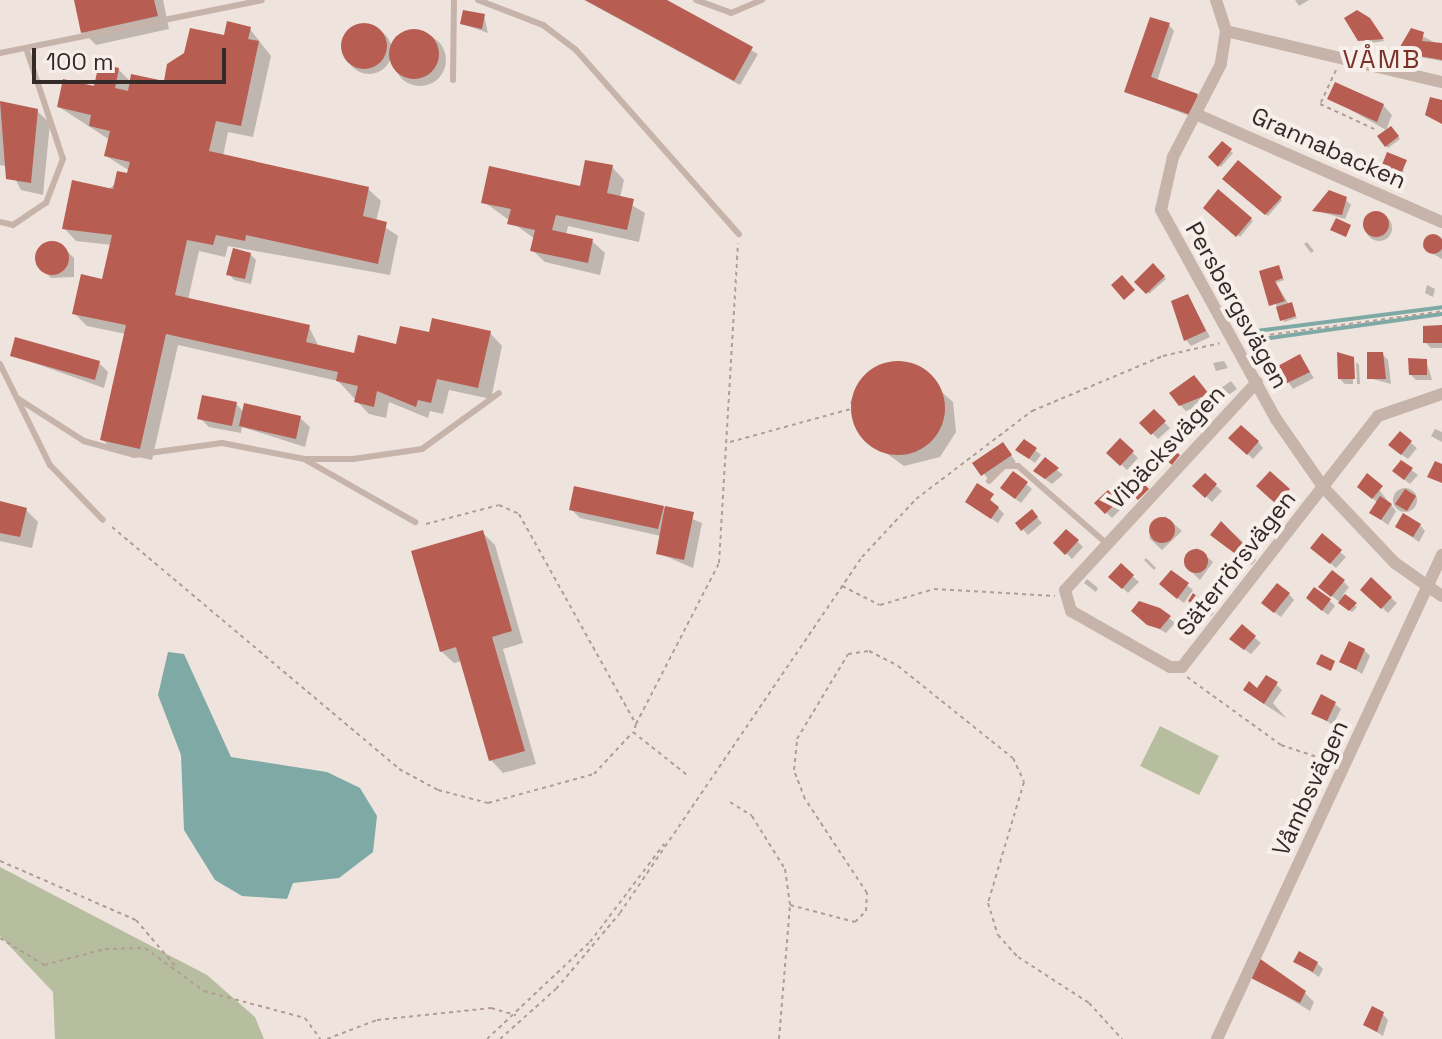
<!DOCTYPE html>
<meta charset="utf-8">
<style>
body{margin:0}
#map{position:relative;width:1442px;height:1039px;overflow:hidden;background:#efe4dd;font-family:"Space Grotesk",sans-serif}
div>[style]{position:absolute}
.green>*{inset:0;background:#b7bd9f}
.water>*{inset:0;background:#7fa9a5}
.shadow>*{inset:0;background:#0003}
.round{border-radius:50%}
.stream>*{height:4px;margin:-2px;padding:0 2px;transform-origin:2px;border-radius:2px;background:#7fa9a5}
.building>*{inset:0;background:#b85d52}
.path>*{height:2px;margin-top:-1px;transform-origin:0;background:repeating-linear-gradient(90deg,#b29d95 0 4px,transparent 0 8px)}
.lane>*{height:6px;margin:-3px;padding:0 3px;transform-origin:3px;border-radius:3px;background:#c6b3aa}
.street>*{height:12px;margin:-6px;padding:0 6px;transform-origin:6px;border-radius:6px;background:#c6b3aa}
span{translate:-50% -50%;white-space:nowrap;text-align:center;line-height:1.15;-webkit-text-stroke:8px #f7efe9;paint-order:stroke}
.street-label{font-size:24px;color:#342b29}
.neighbourhood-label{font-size:26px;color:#7a332b;letter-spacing:2px}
.scale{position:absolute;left:32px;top:48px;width:194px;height:36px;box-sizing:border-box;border:4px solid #342b29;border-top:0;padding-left:10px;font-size:24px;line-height:28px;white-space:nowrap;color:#342b29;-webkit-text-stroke:6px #f7efe9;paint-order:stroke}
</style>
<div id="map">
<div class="green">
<div style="clip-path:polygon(1160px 726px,1219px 756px,1199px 795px,1140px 766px)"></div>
<div style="clip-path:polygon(0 867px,207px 975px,255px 1017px,264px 1039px,55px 1039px,53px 992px,0 936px)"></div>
</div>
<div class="water">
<div style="clip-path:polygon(168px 652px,184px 654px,231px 757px,327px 772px,360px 788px,377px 816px,373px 852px,339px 878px,293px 883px,287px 899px,242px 896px,215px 880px,184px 830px,181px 755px,158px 695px)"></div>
</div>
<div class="shadow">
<div style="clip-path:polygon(76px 0,163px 0,169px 29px,96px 45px,83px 32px)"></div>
<div style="clip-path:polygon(584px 0,663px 0,758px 54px,740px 85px)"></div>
<div style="clip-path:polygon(1295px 0,1309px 0,1299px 6px)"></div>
<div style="clip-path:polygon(1357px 12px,1384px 41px,1365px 44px,1347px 19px)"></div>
<div style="clip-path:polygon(484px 16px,488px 33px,462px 24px)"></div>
<div style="clip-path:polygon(1169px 25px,1174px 31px,1157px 81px,1197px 96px,1203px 102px,1197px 119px,1126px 91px)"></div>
<div class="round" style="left:346px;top:28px;width:46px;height:46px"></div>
<div style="clip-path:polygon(250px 29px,271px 56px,253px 137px,228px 132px,223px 156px,368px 189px,381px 201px,376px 221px,398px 236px,390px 275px,228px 246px,225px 257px,199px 251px,188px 300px,309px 327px,319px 347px,355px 355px,430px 335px,490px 333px,502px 346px,491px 399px,449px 390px,443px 414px,430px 411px,428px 418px,389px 402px,386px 418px,369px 414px,338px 381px,178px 345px,152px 460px,115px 452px,102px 439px,126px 334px,87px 326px,74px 313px,104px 281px,112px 245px,76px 241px,64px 228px,130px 171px,106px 156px,110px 140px,59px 107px,118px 69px,131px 82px,165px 84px,225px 38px)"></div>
<div style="clip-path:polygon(1412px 31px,1442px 46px,1442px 61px,1402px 54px)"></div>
<div class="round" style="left:394px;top:34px;width:52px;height:52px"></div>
<div style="clip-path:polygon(1330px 98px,1383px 105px,1392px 115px,1386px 130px)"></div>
<div style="clip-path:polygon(0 103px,37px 111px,50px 123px,43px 195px,21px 190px,9px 167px,0 165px)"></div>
<div style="clip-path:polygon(1391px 128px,1400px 139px,1388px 148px,1386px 146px)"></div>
<div style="clip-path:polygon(1222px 144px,1233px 153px,1221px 167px,1211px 157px)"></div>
<div style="clip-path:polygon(1239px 162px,1282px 200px,1268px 216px,1224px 178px)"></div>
<div style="clip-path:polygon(1405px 162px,1402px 179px,1384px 171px)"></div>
<div style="clip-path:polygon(612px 167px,624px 180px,620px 198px,645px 213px,639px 242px,568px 226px,566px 235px,592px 241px,605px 253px,600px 275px,545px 262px,532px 250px,535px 239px,484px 202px,581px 188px)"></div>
<div style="clip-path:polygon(1218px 192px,1253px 221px,1240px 237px,1206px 207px)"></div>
<div style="clip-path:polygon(1345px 199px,1351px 205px,1345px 219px,1314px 210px)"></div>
<div class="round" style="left:1366px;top:215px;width:26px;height:26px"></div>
<div style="clip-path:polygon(1428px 237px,1442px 243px,1442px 259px,1423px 248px)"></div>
<div style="clip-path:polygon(1307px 242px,1314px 251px,1311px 253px,1304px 244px)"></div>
<div style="clip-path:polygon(43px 247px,65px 249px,74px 258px,74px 277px,51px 278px,42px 269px)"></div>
<div style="clip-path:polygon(250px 254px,256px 260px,251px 284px,234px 280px,229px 274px)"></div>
<div style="clip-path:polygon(1153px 266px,1166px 279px,1149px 294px,1137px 282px)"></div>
<div style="clip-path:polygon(1279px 267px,1284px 280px,1276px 283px,1297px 318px,1284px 322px,1261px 273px)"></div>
<div style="clip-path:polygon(1427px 285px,1435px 289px,1433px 297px,1425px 293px)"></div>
<div style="clip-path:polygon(1188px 296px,1210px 337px,1191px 346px,1186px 340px)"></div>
<div style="clip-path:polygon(1442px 327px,1442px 348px,1431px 348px,1425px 342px)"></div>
<div style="clip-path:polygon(1382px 354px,1388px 360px,1391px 384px,1369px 378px)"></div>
<div style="clip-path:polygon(12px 355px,99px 363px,108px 372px,104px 388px)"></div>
<div style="clip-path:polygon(1300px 357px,1314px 378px,1293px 389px,1279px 368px)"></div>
<div style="clip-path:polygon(1353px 359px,1353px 384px,1345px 384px,1340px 379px)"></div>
<div style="clip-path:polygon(1426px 360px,1432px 380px,1416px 380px,1410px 374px)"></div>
<div style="clip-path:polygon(1356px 362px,1359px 365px,1360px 384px,1357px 384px)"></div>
<div style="clip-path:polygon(1213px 363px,1224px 361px,1228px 368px,1216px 371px)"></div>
<div style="clip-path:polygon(910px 364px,953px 402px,956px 432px,940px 457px,904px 466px,864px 437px,850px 402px,874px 370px)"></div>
<div style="clip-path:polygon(1231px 381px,1237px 389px,1227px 396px,1221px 388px)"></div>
<div style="clip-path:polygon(1200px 383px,1212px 400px,1186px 411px,1180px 405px)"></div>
<div style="clip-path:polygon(236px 404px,244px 412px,300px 418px,310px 427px,305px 447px,242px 427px,241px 433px,209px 427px,200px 418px)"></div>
<div style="clip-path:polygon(1154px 412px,1170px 428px,1158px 439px,1142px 423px)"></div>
<div style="clip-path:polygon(1435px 429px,1442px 432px,1442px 442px,1431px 436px)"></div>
<div style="clip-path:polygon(1400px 434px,1417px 448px,1408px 459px,1396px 451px)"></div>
<div style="clip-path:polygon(1231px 438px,1258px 442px,1263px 448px,1253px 459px)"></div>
<div style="clip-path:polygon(1121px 441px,1138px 458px,1127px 470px,1109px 453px)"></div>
<div style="clip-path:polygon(1035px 450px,1041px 455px,1035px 463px,1024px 455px)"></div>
<div style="clip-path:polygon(1008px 451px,1016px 462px,989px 480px,975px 463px)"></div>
<div style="clip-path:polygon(1045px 460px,1063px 475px,1052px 484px,1042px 477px)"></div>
<div style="clip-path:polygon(1401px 462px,1418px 475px,1410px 484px,1400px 476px)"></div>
<div style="clip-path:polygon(1270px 474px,1294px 496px,1283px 508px,1259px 486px)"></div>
<div style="clip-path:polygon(1205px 476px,1222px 491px,1212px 502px,1195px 486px)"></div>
<div style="clip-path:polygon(1368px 476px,1396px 511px,1388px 525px,1372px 513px,1378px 503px,1365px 492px)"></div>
<div style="clip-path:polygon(1026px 484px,1032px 489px,1021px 503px,1008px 493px)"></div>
<div style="clip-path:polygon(978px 486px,1004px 514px,998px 523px,967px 502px)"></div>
<div class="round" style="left:1393px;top:488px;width:24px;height:24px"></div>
<div style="clip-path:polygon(1108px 493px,1123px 507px,1112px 518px,1097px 503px)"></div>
<div style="clip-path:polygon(0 504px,26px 510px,38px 522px,32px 548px,0 541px)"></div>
<div style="clip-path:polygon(663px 507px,702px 523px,693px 568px,658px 553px,661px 536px,580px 518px,571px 509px)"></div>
<div style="clip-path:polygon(1032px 512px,1042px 523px,1028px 535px,1018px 524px)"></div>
<div style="clip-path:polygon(1165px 516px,1182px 531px,1162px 550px,1149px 538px)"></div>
<div style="clip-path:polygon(1222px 523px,1243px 542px,1256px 560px,1252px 565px,1218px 541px)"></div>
<div style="clip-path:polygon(1420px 525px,1425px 531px,1419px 542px,1397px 527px)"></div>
<div style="clip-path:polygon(483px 533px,495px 545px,523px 643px,503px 649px,536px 764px,503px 773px,491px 760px,462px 661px,454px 663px,441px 651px)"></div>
<div style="clip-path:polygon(1077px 541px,1083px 547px,1072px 559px,1056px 543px)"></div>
<div style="clip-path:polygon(1197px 548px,1213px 562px,1200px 580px,1184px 565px)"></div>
<div style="clip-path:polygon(1340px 552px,1346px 557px,1336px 568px,1318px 553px)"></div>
<div style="clip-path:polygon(1146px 558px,1156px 568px,1154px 570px,1144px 560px)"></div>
<div style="clip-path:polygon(1121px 566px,1139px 582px,1128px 593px,1111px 577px)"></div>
<div style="clip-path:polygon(1171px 572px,1193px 590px,1184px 603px,1167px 590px)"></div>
<div style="clip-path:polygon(1087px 579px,1098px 588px,1096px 592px,1084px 583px)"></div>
<div style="clip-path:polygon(1371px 580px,1397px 603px,1388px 613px,1362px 590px)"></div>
<div style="clip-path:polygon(1344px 582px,1349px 587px,1343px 595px,1357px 607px,1352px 612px,1327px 592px)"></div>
<div style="clip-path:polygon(1289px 594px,1294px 600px,1281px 617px,1269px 608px)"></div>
<div style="clip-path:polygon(1329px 600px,1335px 606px,1328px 615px,1314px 604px)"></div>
<div style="clip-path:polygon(1139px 604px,1169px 618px,1175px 623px,1166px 633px,1139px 617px)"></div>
<div style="clip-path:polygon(1196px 607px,1208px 607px,1214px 613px,1210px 617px)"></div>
<div style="clip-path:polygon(1242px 627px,1261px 643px,1251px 654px,1238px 645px)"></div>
<div style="clip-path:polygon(1364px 650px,1370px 656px,1362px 674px,1342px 661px)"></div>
<div style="clip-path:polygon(1276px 684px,1282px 690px,1273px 703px,1287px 719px,1252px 696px)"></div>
<div style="clip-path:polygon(1335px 704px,1341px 709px,1333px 725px,1313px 713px)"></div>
<div style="clip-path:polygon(1296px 962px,1317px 963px,1323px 969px,1319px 977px)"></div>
<div style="clip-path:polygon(1252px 976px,1305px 993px,1314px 1002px,1310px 1011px)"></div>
<div style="clip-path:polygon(1383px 1014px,1388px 1020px,1383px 1036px,1365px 1025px)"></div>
</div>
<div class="stream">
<div style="left:1248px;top:332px;width:196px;rotate:-7.3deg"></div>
<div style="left:1249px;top:341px;width:195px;rotate:-8deg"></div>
</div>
<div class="building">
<div style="clip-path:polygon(74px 0,154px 0,158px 16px,81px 33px)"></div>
<div style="clip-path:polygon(585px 0,667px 0,753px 47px,734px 81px)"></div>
<div style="clip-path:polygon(463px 10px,485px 14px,482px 29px,460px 24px)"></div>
<div style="clip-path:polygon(1357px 10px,1370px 18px,1384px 39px,1358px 41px,1344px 18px)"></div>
<div style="clip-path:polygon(1150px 17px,1170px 23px,1151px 77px,1198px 94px,1191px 115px,1124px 92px)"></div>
<div style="clip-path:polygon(227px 21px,251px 27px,248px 39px,259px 41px,241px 126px,216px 121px,209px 151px,369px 187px,363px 216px,387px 222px,378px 264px,246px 235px,245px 241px,216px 235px,213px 245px,187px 240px,175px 295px,310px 325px,306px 342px,354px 353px,358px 335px,396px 344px,400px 326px,429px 332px,432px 318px,491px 331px,478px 388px,437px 379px,431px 403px,418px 400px,416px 407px,377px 391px,374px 407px,354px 402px,358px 386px,336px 381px,338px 372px,166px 334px,140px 449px,100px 440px,126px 325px,72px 314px,81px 274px,102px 279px,112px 235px,62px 229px,72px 180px,113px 189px,117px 171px,127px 173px,130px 162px,104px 156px,110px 131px,89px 126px,91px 115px,57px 107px,63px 79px,94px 86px,99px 63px,119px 68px,115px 88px,128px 91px,131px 74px,164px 81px,167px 64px,184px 53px,190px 28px,224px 35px)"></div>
<div class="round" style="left:341px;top:23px;width:46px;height:46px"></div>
<div style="clip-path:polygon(1411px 28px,1424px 32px,1422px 41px,1442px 43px,1442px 60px,1397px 52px)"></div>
<div class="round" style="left:389px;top:29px;width:50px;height:50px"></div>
<div style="clip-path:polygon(1335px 82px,1384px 104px,1377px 122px,1327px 99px)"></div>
<div style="clip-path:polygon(1430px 97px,1442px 100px,1442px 124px,1425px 115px)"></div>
<div style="clip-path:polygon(0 101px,38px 109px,31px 183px,6px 179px)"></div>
<div style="clip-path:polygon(1391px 126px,1399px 136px,1385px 147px,1377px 136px)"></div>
<div style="clip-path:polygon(1222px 141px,1232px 149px,1218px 167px,1208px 157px)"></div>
<div style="clip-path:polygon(1387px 152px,1407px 160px,1399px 178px,1380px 170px)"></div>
<div style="clip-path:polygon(585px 160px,613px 165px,607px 193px,634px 199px,627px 230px,556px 215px,552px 230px,593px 239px,588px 263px,530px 251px,535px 230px,507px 224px,511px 209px,481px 203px,489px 166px,580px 186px)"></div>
<div style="clip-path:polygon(1238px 160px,1282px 197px,1265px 215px,1222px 179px)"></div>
<div style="clip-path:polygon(1218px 189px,1252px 218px,1236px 237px,1203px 208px)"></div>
<div style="clip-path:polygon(1329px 190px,1347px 197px,1342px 215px,1312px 211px)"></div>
<div class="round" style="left:1363px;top:211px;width:26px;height:26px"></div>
<div style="clip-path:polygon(1336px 218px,1351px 225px,1346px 237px,1330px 230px)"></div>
<div class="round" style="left:1423px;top:234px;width:20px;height:20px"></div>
<div class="round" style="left:35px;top:241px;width:34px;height:34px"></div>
<div style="clip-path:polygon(233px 248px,251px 253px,245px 279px,226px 275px)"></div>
<div style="clip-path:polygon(1153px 263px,1165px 276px,1146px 294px,1134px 282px)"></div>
<div style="clip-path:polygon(1279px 265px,1283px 278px,1275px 281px,1285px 301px,1269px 306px,1259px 271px)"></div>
<div style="clip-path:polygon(1122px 275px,1135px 290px,1124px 300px,1111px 285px)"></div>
<div style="clip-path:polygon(1188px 294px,1206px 331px,1184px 341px,1171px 301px)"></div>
<div style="clip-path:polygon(1292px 302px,1296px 316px,1280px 321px,1276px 307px)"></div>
<div style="clip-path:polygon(1442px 325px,1442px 343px,1423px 343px,1423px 326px)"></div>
<div style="clip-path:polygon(15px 337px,100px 361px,95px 380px,10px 356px)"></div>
<div style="clip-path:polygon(1337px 352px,1354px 357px,1355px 379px,1338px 379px)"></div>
<div style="clip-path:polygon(1367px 352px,1383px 352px,1386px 379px,1367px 379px)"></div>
<div style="clip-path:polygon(1300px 354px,1310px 372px,1285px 384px,1276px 367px)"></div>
<div style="clip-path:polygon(1408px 358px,1427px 359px,1427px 375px,1409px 375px)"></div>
<div class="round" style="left:851px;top:361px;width:94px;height:94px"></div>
<div style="clip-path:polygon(1194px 375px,1209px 394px,1179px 406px,1169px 393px)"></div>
<div style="clip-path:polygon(202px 395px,237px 402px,232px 426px,197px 419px)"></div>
<div style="clip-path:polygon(244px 403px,301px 416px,296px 439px,239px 426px)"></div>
<div style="clip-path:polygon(1154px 409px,1166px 421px,1151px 435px,1139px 423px)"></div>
<div style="clip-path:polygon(1241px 425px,1259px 441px,1247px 455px,1228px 438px)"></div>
<div style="clip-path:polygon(1400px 431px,1412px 441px,1401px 455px,1388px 445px)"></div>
<div style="clip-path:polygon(1120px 438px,1134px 451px,1120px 466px,1106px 453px)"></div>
<div style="clip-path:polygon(1024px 439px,1037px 448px,1029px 459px,1015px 450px)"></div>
<div style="clip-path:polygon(1003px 442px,1012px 455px,981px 476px,972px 463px)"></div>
<div style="clip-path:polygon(1166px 443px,1180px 455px,1172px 465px,1157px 453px)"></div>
<div style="clip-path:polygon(1045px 457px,1059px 468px,1045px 479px,1033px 471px)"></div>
<div style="clip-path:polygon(1401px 460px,1413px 468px,1404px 480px,1392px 471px)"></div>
<div style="clip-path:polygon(1435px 461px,1442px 464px,1442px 483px,1427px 477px)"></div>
<div style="clip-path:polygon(1013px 471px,1028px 482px,1015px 499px,1000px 488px)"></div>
<div style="clip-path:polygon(1270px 471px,1290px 489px,1276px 504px,1256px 486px)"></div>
<div style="clip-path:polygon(1205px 473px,1217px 484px,1205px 498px,1192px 486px)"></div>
<div style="clip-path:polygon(1367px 473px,1383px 486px,1372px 499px,1357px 487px)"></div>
<div style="clip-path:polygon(1135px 475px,1149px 489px,1138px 500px,1124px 487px)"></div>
<div style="clip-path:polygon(977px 483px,994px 494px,990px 500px,999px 507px,991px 519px,965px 502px)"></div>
<div style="clip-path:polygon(574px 486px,664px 506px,658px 529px,569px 510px)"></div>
<div style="clip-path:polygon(1405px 489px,1416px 496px,1407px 511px,1395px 504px)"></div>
<div style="clip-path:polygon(1108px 490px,1119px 500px,1105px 514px,1094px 503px)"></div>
<div style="clip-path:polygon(1380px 496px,1392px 504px,1381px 520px,1369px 513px)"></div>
<div style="clip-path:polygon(0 501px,27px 508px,20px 537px,0 533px)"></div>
<div style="clip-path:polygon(665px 506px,694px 512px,684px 560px,656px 554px)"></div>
<div style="clip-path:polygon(1032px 509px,1038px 517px,1021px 531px,1015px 523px)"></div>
<div style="clip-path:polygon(1403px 513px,1421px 524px,1413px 537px,1395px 527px)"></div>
<div class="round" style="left:1149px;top:517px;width:26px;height:26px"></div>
<div style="clip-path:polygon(1221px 521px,1252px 553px,1245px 561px,1210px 535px)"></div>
<div style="clip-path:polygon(1066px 529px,1079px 540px,1065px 555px,1053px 543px)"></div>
<div style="clip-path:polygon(483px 530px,512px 631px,492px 637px,525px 751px,489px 761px,456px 647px,440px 652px,411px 551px)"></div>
<div style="clip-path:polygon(1322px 533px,1342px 550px,1330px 564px,1310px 548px)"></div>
<div class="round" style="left:1184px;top:549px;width:24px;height:24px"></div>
<div style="clip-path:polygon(1224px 561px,1238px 572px,1232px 580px,1218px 568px)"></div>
<div style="clip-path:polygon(1121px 563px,1134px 575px,1122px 589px,1108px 577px)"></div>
<div style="clip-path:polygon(1171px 570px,1189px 583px,1177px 599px,1159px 584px)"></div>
<div style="clip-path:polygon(1332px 570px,1345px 580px,1331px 597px,1318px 587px)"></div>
<div style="clip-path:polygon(1371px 577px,1392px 597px,1381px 609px,1360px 590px)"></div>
<div style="clip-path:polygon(1277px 583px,1290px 593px,1274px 613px,1261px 603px)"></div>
<div style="clip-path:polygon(1314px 587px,1331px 599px,1322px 611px,1306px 598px)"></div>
<div style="clip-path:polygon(1193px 593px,1209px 606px,1204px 613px,1188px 601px)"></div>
<div style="clip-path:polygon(1345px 594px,1357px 603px,1349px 611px,1338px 603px)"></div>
<div style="clip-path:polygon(1139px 601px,1160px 608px,1171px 616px,1160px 629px,1147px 625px,1131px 611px)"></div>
<div style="clip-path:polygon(1242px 624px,1256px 636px,1244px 650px,1229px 639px)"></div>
<div style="clip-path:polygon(1349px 641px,1365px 649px,1356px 670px,1339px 662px)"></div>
<div style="clip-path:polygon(1321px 654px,1335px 661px,1331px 671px,1316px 664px)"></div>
<div style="clip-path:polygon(1266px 675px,1278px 682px,1264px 704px,1243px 690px,1249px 681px,1257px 688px)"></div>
<div style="clip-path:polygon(1321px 694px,1336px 702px,1327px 721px,1311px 714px)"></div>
<div style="clip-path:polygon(1299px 951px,1318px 962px,1313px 972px,1293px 962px)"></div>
<div style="clip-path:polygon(1259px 958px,1306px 991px,1300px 1003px,1249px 977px)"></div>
<div style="clip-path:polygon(1372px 1006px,1384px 1012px,1377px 1032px,1363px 1025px)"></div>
</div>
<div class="path">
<div style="left:1336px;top:70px;width:38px;rotate:115deg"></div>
<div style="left:1320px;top:104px;width:60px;rotate:24.8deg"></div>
<div style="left:1246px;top:338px;width:198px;rotate:-7.8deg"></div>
<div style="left:730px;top:442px;width:125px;rotate:-15.3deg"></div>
<div style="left:426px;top:524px;width:75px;rotate:-14.6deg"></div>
<div style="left:499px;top:505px;width:22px;rotate:24deg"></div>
<div style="left:519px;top:514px;width:240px;rotate:60.9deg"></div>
<div style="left:636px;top:724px;width:7px;rotate:106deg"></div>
<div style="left:112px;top:527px;width:375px;rotate:40.1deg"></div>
<div style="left:399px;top:769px;width:44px;rotate:28.3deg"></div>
<div style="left:438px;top:790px;width:52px;rotate:14.6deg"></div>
<div style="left:488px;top:803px;width:110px;rotate:-15.3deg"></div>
<div style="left:594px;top:774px;width:57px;rotate:-47.1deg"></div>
<div style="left:633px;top:732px;width:69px;rotate:38.5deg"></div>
<div style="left:842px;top:586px;width:42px;rotate:26.6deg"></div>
<div style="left:880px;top:605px;width:56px;rotate:-16.5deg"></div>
<div style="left:934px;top:589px;width:121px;rotate:3.3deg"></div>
<div style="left:1187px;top:677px;width:116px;rotate:35.9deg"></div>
<div style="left:1281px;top:745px;width:54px;rotate:18.4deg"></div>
<div style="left:636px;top:724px;width:181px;rotate:-62.7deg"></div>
<div style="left:719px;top:563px;width:320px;rotate:-86.6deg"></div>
<div style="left:730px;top:802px;width:26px;rotate:32deg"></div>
<div style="left:752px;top:816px;width:62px;rotate:58.1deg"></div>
<div style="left:785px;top:869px;width:36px;rotate:82deg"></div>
<div style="left:790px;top:905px;width:67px;rotate:14.7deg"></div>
<div style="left:855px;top:922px;width:16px;rotate:-45deg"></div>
<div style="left:866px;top:911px;width:18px;rotate:-87deg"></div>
<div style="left:867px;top:893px;width:113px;rotate:-123.4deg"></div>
<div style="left:805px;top:799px;width:31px;rotate:-111deg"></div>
<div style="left:794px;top:770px;width:31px;rotate:-84deg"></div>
<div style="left:797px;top:739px;width:99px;rotate:-59deg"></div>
<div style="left:848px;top:654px;width:21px;rotate:-8deg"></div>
<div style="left:869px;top:651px;width:33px;rotate:27deg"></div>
<div style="left:898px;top:666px;width:147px;rotate:38.7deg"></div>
<div style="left:1013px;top:758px;width:26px;rotate:65deg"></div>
<div style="left:1024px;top:782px;width:126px;rotate:106.6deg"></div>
<div style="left:988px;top:903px;width:34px;rotate:73deg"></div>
<div style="left:998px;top:935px;width:30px;rotate:48deg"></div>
<div style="left:1018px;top:957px;width:85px;rotate:32.9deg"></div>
<div style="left:1089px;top:1003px;width:49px;rotate:47.5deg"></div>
<div style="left:0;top:861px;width:148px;rotate:23.5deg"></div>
<div style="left:136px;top:920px;width:62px;rotate:49.6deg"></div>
<div style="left:0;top:938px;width:52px;rotate:31.5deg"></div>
<div style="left:44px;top:965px;width:63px;rotate:-14.7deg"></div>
<div style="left:105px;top:949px;width:40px;rotate:-1.4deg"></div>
<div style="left:145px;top:948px;width:73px;rotate:36.1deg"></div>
<div style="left:204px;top:991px;width:105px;rotate:15deg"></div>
<div style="left:305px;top:1018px;width:26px;rotate:54deg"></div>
<div style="left:327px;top:1039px;width:53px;rotate:-20.8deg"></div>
<div style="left:377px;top:1020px;width:115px;rotate:-6deg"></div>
<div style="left:491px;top:1008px;width:26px;rotate:16deg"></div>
<div style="left:487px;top:1039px;width:141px;rotate:-43.3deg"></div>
<div style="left:590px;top:942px;width:123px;rotate:-52.9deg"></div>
<div style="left:500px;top:1039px;width:75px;rotate:-41.8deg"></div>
<div style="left:556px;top:989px;width:99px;rotate:-49.9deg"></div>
<div style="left:620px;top:913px;width:430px;rotate:-55.8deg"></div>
<div style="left:862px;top:557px;width:79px;rotate:-47deg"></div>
<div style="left:916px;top:499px;width:146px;rotate:-37.2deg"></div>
<div style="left:1032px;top:411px;width:142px;rotate:-22.8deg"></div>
<div style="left:1163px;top:356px;width:58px;rotate:-12.8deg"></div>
<div style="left:779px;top:1039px;width:133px;rotate:-85.3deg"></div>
</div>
<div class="lane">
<div style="left:478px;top:0;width:70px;rotate:21deg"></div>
<div style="left:543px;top:25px;width:41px;rotate:37.1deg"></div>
<div style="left:576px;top:50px;width:246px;rotate:48.5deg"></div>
<div style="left:696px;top:0;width:37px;rotate:20deg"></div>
<div style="left:731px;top:13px;width:34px;rotate:-23deg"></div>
<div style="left:0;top:53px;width:267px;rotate:-11.4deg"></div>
<div style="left:453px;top:80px;width:80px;rotate:-89.3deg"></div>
<div style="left:0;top:222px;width:13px;rotate:13deg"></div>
<div style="left:13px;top:225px;width:40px;rotate:-34deg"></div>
<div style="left:46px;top:203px;width:47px;rotate:-68.9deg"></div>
<div style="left:63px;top:159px;width:117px;rotate:-108.4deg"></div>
<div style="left:0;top:364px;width:113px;rotate:63.7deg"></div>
<div style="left:50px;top:465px;width:76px;rotate:46.1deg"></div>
<div style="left:17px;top:398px;width:80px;rotate:32.7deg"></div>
<div style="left:84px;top:441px;width:52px;rotate:15.6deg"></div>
<div style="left:134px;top:455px;width:89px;rotate:-7.8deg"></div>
<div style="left:222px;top:443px;width:84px;rotate:11deg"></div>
<div style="left:304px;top:459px;width:49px"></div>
<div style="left:353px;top:459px;width:70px;rotate:-8.2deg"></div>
<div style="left:422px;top:449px;width:95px;rotate:-36deg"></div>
<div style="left:304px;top:459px;width:128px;rotate:29.6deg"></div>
<div style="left:989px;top:481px;width:21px;rotate:-45deg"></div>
<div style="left:1004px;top:466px;width:14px"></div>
<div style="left:1018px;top:466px;width:117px;rotate:41.2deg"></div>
</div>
<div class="street">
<div style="left:1216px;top:0;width:33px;rotate:72deg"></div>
<div style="left:1226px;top:31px;width:33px;rotate:99deg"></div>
<div style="left:1221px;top:64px;width:105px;rotate:117.3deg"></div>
<div style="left:1173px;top:157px;width:54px;rotate:102.8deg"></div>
<div style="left:1161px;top:210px;width:239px;rotate:61.2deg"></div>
<div style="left:1276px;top:419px;width:84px;rotate:55.2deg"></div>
<div style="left:1324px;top:488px;width:103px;rotate:46.6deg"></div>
<div style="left:1395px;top:563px;width:57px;rotate:35.1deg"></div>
<div style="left:1226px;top:31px;width:222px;rotate:13.3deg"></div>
<div style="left:1198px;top:115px;width:266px;rotate:23.7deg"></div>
<div style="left:1257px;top:382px;width:283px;rotate:132.7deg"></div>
<div style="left:1065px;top:590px;width:22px;rotate:74deg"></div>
<div style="left:1071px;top:611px;width:114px;rotate:29.5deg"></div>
<div style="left:1170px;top:667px;width:12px"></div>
<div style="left:1182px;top:667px;width:318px;rotate:-52deg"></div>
<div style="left:1378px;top:416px;width:68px;rotate:-19deg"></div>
<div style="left:1217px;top:1039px;width:534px;rotate:-65.07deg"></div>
</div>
<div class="street-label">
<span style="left:1329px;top:148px;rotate:24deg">Grannabacken</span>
<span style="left:1237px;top:305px;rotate:61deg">Persbergsvägen</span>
<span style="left:1166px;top:447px;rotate:-47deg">Vibäcksvägen</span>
<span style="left:1236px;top:563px;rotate:-52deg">Säterrörsvägen</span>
<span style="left:1310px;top:788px;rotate:-65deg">Våmbsvägen</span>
</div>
<div class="neighbourhood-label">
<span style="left:1382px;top:60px">VÅMB</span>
</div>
<div class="scale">100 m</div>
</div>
